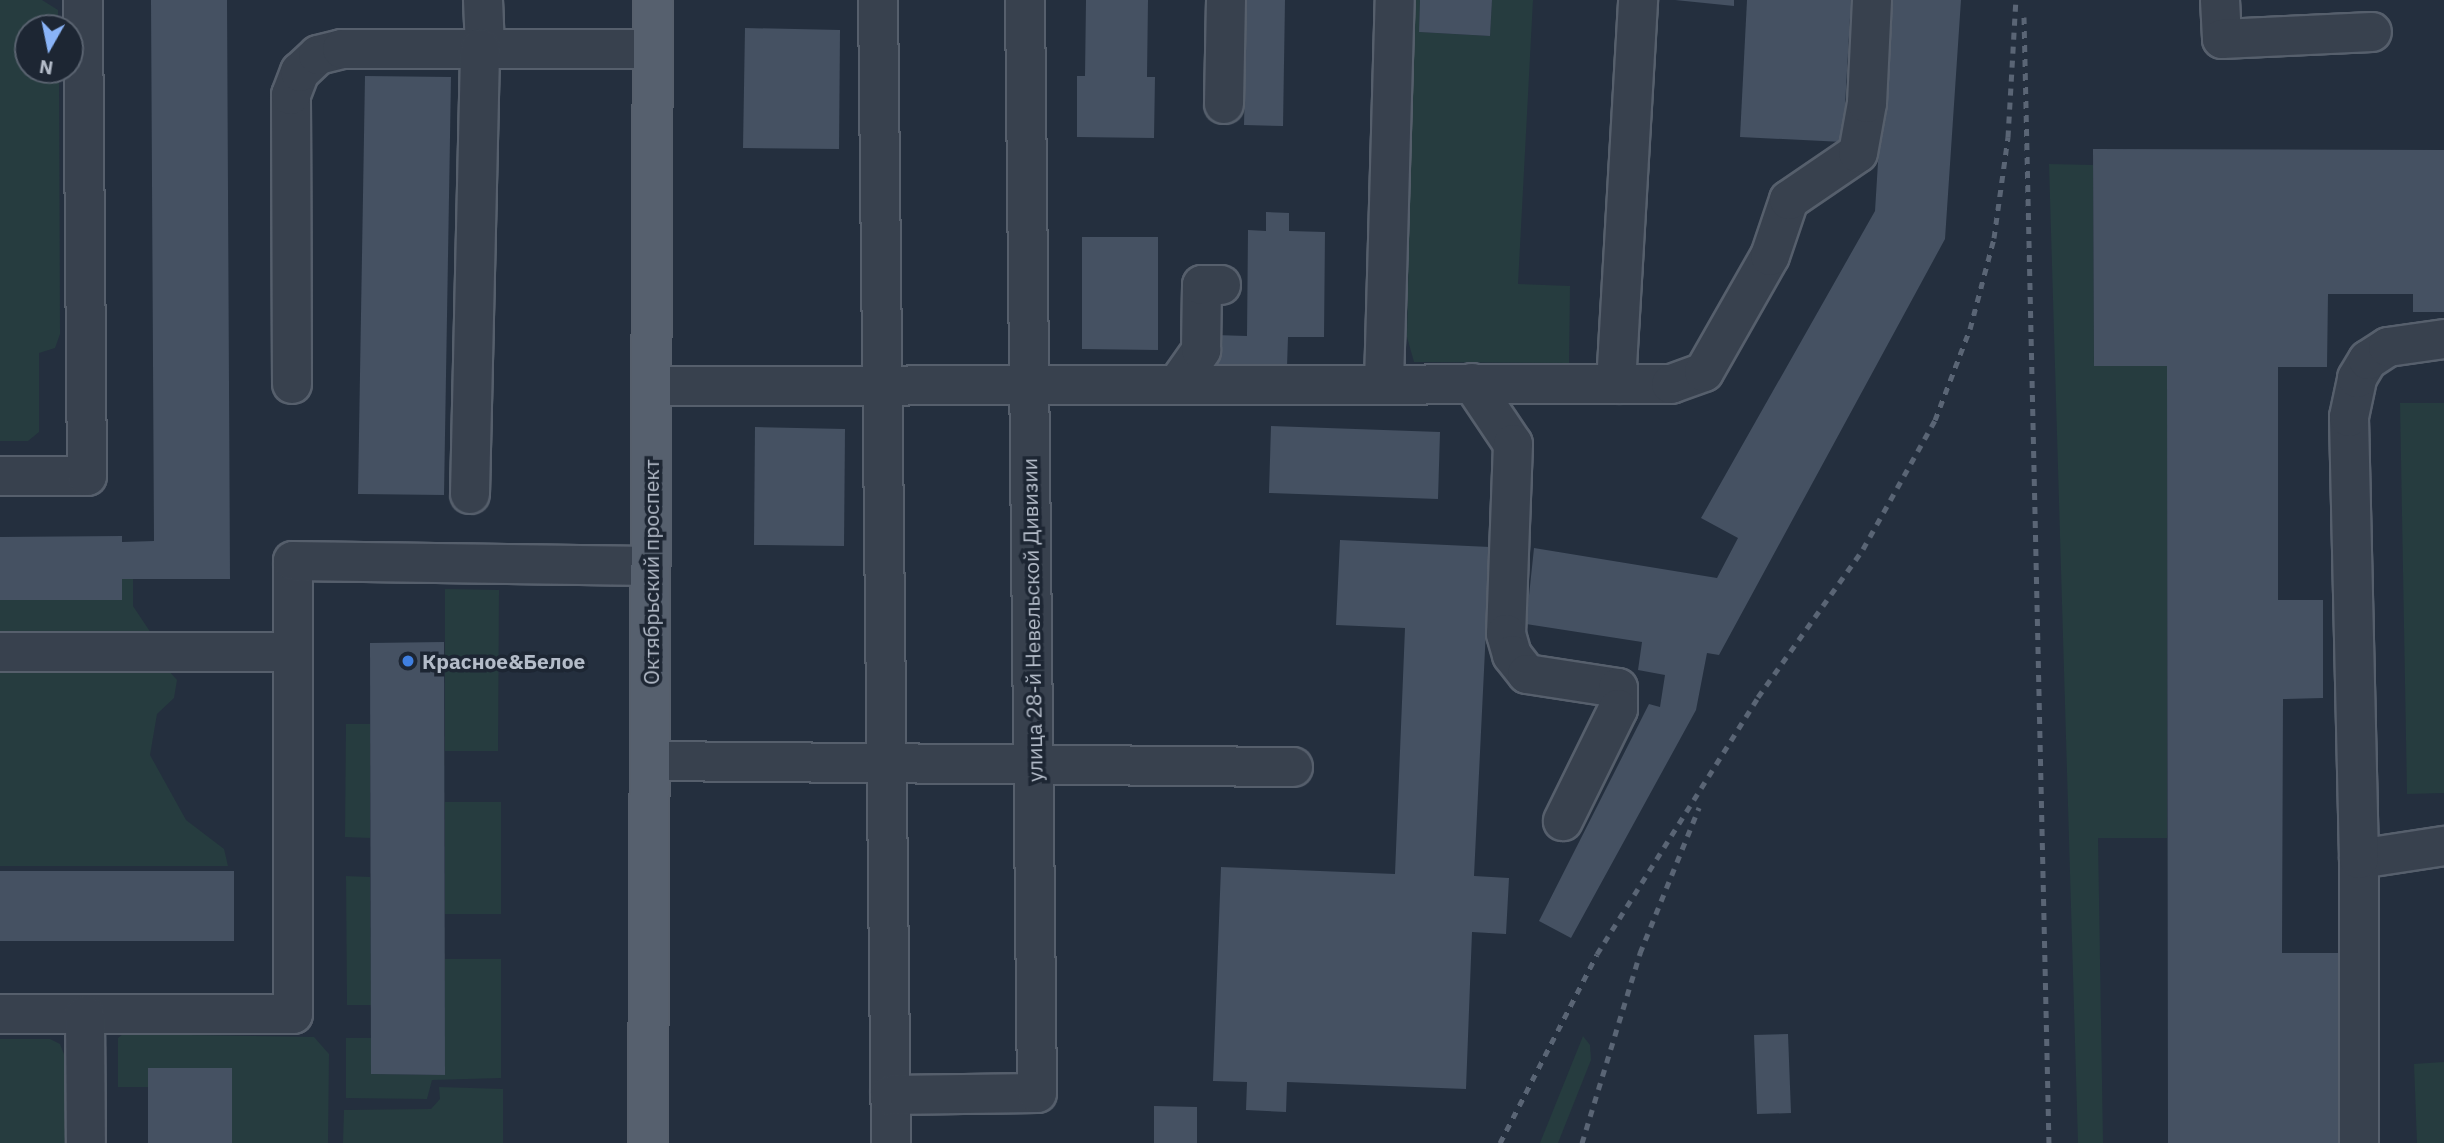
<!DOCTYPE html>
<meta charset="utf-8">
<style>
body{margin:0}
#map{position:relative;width:2444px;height:1143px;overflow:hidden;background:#242f3e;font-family:"IBM Plex Sans",sans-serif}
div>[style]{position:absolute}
.green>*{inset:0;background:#263c3f}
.building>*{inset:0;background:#455162}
.roads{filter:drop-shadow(2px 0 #565f6c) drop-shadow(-2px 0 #565f6c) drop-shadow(0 2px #565f6c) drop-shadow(0 -2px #565f6c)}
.minor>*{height:38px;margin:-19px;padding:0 19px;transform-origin:19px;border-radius:19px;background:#38414e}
.major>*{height:38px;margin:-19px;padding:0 19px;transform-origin:19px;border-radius:19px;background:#56606e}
.rail>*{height:5px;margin-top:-2.5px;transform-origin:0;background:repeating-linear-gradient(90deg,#5a6575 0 7px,transparent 0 14px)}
.dots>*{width:19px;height:19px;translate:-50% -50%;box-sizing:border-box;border:4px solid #1d2633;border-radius:50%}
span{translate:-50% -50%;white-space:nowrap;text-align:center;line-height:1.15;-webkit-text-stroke:7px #1d2633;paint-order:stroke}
.street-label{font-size:21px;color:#b4bcc9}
.poi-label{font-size:21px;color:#b4bcc9;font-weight:700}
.left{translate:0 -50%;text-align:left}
.north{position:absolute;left:14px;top:14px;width:70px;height:70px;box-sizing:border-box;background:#1d2633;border:2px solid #59626f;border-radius:50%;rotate:189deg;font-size:19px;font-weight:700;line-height:28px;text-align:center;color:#b4bcc9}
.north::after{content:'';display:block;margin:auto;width:24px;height:32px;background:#8ab4f8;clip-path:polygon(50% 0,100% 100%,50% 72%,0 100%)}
</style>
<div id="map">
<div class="green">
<div style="clip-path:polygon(0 0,42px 0,58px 10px,58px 28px,28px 28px,28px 70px,59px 70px,60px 334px,55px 348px,39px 353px,39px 432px,28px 441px,0 441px)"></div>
<div style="clip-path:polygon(1414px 0,1420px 0,1419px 32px,1490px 36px,1492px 0,1533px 0,1518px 284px,1570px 286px,1569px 363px,1414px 362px,1407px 337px)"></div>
<div style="clip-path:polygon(2049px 164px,2093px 165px,2094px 366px,2167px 366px,2167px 838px,2098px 838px,2103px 1143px,2078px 1143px)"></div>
<div style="clip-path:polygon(2400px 403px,2444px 403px,2444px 793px,2407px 794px)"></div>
<div style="clip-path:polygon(122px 579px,133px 579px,133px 606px,151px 633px,0 644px,0 600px,122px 600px)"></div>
<div style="clip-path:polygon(445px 589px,499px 590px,498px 751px,445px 751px)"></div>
<div style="clip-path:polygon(0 669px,169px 671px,177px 680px,174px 698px,157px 714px,150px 755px,186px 820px,224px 849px,228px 866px,0 866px)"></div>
<div style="clip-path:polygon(346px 724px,370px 724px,370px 838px,345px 837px)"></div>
<div style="clip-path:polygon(445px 802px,501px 802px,501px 914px,445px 914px)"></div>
<div style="clip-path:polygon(346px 876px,370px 877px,371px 1005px,347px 1005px)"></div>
<div style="clip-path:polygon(445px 959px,501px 959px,501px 1078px,432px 1080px,427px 1099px,346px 1098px,346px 1038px,371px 1038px,371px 1074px,445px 1075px)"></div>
<div style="clip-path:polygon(123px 1034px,314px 1037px,329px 1054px,328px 1143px,232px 1143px,231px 1068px,148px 1068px,148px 1087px,118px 1087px,118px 1038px)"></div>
<div style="clip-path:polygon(1583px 1036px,1590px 1045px,1591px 1060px,1558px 1143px,1540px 1143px)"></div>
<div style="clip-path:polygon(0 1039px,50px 1039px,60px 1044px,65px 1057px,65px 1143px,0 1143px)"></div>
<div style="clip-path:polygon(2444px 1062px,2444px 1143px,2417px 1143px,2414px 1064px)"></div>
<div style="clip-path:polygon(439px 1087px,503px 1089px,503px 1143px,343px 1143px,344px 1110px,431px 1109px,440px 1099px)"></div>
</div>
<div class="building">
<div style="clip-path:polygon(151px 0,227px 0,230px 579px,122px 579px,122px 600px,0 600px,0 537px,122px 536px,122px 542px,154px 541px)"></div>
<div style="clip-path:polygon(1086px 0,1148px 0,1147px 77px,1155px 77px,1154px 138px,1077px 137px,1077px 76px,1085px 76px)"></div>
<div style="clip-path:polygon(1247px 0,1285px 0,1283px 126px,1244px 125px)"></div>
<div style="clip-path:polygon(1420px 0,1492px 0,1490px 36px,1419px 32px)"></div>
<div style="clip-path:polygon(1675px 0,1734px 0,1734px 6px)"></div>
<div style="clip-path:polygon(1747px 0,1851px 0,1843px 142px,1740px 137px)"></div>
<div style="clip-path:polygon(1888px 0,1961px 0,1945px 239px,1719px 655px,1707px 653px,1696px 710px,1571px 938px,1539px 921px,1649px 704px,1660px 707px,1665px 675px,1638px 670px,1642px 642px,1526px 624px,1534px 548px,1717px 578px,1738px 538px,1701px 518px,1875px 211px)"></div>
<div style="clip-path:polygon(745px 28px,840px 30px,839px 149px,743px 148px)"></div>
<div style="clip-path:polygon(365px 76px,451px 77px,444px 495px,358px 494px)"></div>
<div style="clip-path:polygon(2093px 149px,2444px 150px,2444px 312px,2413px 312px,2413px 294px,2328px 294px,2327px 367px,2278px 367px,2278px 600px,2323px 600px,2323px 698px,2283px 699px,2282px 953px,2338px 953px,2339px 1143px,2168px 1143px,2167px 366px,2094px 366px)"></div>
<div style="clip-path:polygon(1266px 212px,1289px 213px,1289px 231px,1325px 232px,1324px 337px,1288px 337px,1287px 367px,1215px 365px,1215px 335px,1247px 336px,1248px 230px,1266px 231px)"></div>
<div style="clip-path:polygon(1082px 237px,1158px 237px,1158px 350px,1082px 349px)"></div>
<div style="clip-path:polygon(1271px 426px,1440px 432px,1438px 499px,1269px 493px)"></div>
<div style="clip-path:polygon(755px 427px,845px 429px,844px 546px,754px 545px)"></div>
<div style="clip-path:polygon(1340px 540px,1490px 547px,1474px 876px,1509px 878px,1506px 934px,1472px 932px,1466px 1089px,1287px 1082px,1286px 1112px,1246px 1110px,1247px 1082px,1213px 1081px,1221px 867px,1395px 874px,1405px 628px,1336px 625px)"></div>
<div style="clip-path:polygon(444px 642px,445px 1075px,371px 1074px,370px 643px)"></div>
<div style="clip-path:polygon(0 871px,234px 871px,234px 941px,0 941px)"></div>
<div style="clip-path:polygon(1788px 1034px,1791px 1113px,1757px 1114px,1754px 1035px)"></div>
<div style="clip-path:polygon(148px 1068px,232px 1068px,232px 1143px,148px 1143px)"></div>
<div style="clip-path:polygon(1154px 1106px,1197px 1107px,1197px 1143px,1154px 1143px)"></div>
</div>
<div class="roads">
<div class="minor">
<div style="left:483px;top:0;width:48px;rotate:87.6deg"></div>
<div style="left:878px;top:0;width:1143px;rotate:89.35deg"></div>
<div style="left:2220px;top:0;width:39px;rotate:87deg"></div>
<div style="left:2222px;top:39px;width:150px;rotate:-2.7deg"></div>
<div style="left:1224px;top:104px;width:104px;rotate:-88.9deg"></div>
<div style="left:1179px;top:382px;width:39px;rotate:-55deg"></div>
<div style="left:1201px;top:350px;width:65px;rotate:-89.1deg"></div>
<div style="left:1202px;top:285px;width:19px"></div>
<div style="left:1384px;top:383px;width:383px;rotate:-88.4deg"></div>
<div style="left:1472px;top:383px;width:73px;rotate:56.1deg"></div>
<div style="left:1513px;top:444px;width:190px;rotate:92.1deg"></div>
<div style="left:1506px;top:634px;width:22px;rotate:74deg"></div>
<div style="left:1512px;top:655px;width:24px;rotate:52deg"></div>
<div style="left:1527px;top:674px;width:92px;rotate:8.7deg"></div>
<div style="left:1618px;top:688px;width:21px;rotate:90deg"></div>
<div style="left:1618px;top:709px;width:125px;rotate:116.2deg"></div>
<div style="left:292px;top:384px;width:289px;rotate:-90.2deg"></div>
<div style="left:291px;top:95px;width:25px;rotate:-69deg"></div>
<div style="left:300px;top:72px;width:25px;rotate:-43deg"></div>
<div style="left:318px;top:55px;width:25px;rotate:-14deg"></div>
<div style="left:342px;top:49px;width:311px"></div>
<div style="left:1616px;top:384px;width:385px;rotate:-86.7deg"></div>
<div style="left:651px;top:386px;width:1020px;rotate:-0.11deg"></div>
<div style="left:1671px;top:384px;width:35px;rotate:-20deg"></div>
<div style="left:1704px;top:372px;width:133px;rotate:-60.4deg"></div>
<div style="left:1770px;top:256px;width:59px;rotate:-71.3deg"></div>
<div style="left:1789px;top:200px;width:83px;rotate:-34.3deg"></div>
<div style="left:1858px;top:153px;width:51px;rotate:-79.8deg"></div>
<div style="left:1867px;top:103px;width:103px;rotate:-87.2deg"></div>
<div style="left:0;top:476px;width:87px"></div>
<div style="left:87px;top:476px;width:476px;rotate:-90.5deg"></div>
<div style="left:470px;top:494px;width:446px;rotate:-88.7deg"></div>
<div style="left:0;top:652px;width:293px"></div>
<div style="left:651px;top:761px;width:642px;rotate:0.54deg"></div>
<div style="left:2359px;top:859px;width:86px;rotate:-8.7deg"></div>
<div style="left:0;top:1014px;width:293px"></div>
<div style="left:293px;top:1014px;width:453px;rotate:-90deg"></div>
<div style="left:293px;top:561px;width:357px;rotate:0.8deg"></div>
<div style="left:85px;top:1015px;width:128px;rotate:89.6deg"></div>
<div style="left:890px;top:1095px;width:147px;rotate:-0.8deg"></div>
<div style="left:1037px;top:1093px;width:1093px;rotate:-90.63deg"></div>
<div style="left:2359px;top:1143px;width:284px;rotate:-90deg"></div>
<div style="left:2359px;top:859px;width:442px;rotate:-91.3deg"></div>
<div style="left:2349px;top:417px;width:40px;rotate:-78deg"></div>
<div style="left:2357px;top:378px;width:21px;rotate:-59deg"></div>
<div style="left:2368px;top:360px;width:24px;rotate:-33deg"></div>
<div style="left:2388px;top:347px;width:57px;rotate:-8.1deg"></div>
</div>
<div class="major">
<div style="left:648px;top:1143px;width:1143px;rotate:-89.75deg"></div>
</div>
</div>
<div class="rail">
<div style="left:2024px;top:17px;width:1126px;rotate:88.73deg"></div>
<div style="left:1500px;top:1143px;width:212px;rotate:-62.8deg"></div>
<div style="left:1597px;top:954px;width:303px;rotate:-57.9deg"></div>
<div style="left:1758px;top:697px;width:181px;rotate:-54.6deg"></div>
<div style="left:1863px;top:549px;width:148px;rotate:-60.8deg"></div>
<div style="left:1935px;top:420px;width:97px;rotate:-69deg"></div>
<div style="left:1970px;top:329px;width:94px;rotate:-75.2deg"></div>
<div style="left:1994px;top:238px;width:102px;rotate:-82.1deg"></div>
<div style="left:2008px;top:137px;width:137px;rotate:-86.7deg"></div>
<div style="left:1582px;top:1143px;width:199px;rotate:-73deg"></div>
<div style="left:1640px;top:953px;width:157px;rotate:-67.9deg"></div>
</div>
<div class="dots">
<div style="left:408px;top:661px;background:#3f7fe0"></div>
</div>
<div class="street-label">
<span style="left:651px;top:572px;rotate:-90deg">Октябрьский проспект</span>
<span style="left:1032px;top:620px;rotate:-91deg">улица 28-й Невельской Дивизии</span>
</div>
<div class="poi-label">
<span class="left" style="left:422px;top:661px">Красное&amp;Белое</span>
</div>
<div class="north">N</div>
</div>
